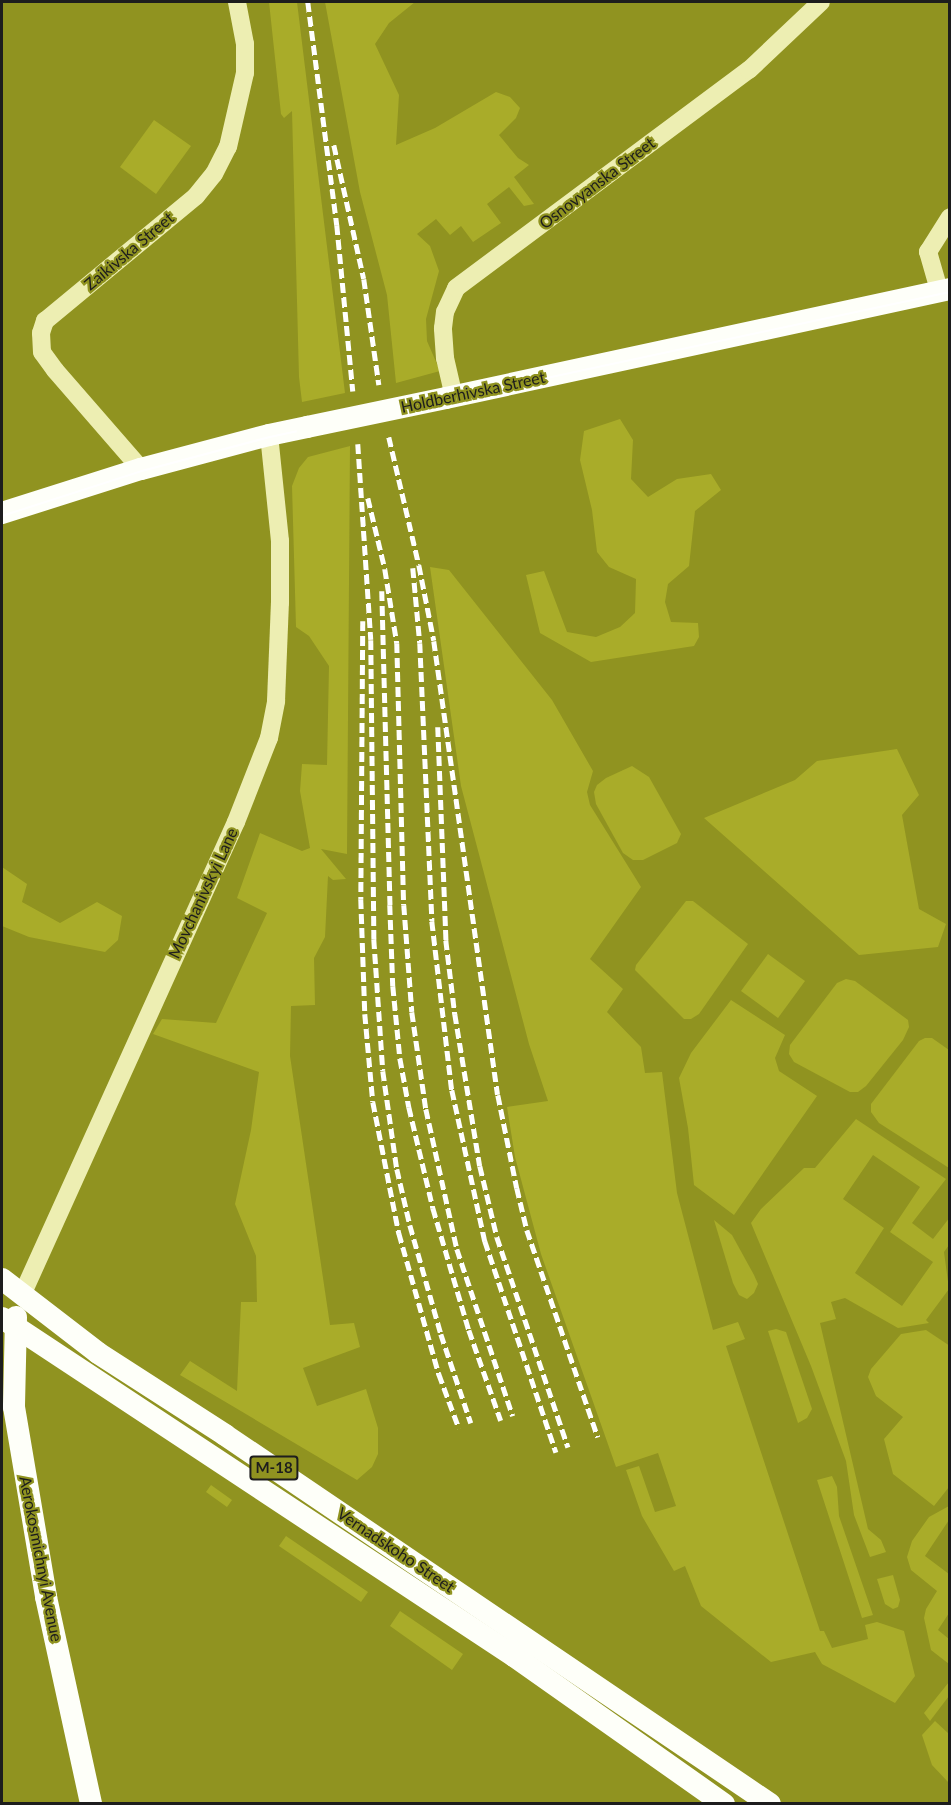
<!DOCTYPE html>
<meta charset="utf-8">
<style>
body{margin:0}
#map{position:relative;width:951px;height:1805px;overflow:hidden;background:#909320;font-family:Lato,sans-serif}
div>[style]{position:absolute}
.green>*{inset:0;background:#a9ac29}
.minor>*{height:18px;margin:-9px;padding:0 9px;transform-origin:9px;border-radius:9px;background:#edeeb2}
.major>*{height:22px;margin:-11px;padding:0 11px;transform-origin:11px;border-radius:11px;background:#fefff9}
.tram>*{height:1.5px;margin:-0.75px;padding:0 0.75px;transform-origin:0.75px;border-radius:0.75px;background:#fff}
.rail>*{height:4.5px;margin-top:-2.25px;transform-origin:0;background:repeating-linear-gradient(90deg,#fff 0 10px,transparent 0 14.5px)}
.major-bridge>*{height:22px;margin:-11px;padding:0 11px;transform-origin:11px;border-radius:11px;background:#fefff9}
span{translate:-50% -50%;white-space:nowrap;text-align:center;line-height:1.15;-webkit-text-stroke:4.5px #909320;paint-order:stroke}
.shield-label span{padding:2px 4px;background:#909320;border:2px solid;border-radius:4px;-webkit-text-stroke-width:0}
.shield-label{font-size:15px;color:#1d1d1d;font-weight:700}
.street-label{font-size:16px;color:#1d1d1d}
.frame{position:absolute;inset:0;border:3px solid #1d1d1d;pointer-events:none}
</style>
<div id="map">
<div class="green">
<div style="clip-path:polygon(269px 2px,297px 2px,345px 393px,302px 402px,299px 377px,292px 111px,284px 118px,281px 114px)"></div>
<div style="clip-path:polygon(325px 2px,415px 2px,389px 23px,375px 44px,399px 95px,396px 145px,435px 128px,496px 92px,510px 97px,520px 108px,516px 118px,499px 135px,518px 158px,529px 165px,514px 177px,534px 204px,524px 206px,509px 187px,487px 204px,501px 223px,473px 242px,461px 226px,450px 235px,436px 219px,417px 234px,430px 246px,439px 271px,426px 319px,427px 341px,440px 371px,396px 383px,387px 295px,360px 192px)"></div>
<div style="clip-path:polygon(154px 120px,191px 146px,156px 194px,120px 167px)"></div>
<div style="clip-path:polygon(620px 419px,633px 440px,631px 479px,648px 497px,677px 479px,711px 474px,721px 490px,695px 511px,689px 566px,668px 584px,665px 602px,671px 622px,698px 623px,699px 637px,694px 646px,591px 662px,540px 633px,526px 575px,544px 571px,567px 632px,596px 637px,620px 627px,635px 613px,636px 579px,609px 567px,597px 552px,592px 510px,580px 460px,584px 431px)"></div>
<div style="clip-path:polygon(350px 446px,347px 854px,321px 849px,346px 879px,333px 880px,328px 876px,325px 937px,314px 958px,315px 1005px,291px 1006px,290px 1056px,330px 1325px,354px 1323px,360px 1347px,303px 1368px,317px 1406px,366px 1389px,378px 1428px,378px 1454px,372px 1467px,357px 1480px,180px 1375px,190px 1361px,237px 1391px,241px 1302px,257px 1302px,256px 1256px,235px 1204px,251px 1130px,259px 1072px,153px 1034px,162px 1019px,216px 1023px,267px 913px,237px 898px,260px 833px,302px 851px,310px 848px,300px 791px,302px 764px,327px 765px,329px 666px,309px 636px,296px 627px,292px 486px,299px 468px,308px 457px)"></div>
<div style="clip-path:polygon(430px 567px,449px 570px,552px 700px,593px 771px,587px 792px,590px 805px,641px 887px,590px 959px,623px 989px,607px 1012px,641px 1047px,645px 1073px,662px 1072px,677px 1193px,713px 1330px,738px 1322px,745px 1339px,726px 1346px,820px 1631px,824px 1631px,832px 1648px,868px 1639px,865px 1625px,877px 1622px,904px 1631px,915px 1676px,895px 1703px,822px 1664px,815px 1652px,771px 1662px,701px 1606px,685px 1566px,674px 1571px,642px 1516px,626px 1470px,639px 1466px,655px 1512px,676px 1506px,658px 1453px,616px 1467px,541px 1254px,515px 1157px,507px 1107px,548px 1101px,529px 1044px,461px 786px)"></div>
<div style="clip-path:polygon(897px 749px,919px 795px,902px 815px,919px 909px,946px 924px,938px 947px,859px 955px,704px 818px,795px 780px,817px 761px)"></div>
<div style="clip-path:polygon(632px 766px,649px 777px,681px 834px,677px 843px,643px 860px,633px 860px,623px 853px,596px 804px,594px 792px,597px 785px,606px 778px)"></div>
<div style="clip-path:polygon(2px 867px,27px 884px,22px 902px,60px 923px,97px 902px,122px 916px,118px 940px,105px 952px,29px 937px,2px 926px)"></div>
<div style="clip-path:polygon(686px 901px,693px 901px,748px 944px,699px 1014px,691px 1019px,684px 1019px,635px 970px,636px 965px)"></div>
<div style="clip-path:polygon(768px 954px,805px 981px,778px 1018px,741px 991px)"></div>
<div style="clip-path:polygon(846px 979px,855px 981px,908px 1020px,909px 1027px,903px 1040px,866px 1086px,858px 1092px,850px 1092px,794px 1062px,789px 1054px,790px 1045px,837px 983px)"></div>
<div style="clip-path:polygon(731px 1000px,785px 1035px,775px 1058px,779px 1071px,817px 1096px,734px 1215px,694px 1185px,688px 1128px,679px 1078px,691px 1053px)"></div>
<div style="clip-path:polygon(925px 1038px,932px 1038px,949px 1050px,949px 1168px,879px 1123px,871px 1112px,871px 1104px,919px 1041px)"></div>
<div style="clip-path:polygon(evenodd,856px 1119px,946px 1179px,912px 1223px,933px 1239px,950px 1217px,949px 1245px,944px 1252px,949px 1289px,926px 1320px,929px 1323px,898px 1328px,845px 1298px,831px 1302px,836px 1319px,820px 1323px,868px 1529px,881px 1540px,886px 1552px,870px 1557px,854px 1515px,846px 1461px,811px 1366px,751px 1223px,761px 1209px,804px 1168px,815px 1168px,856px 1119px,873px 1155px,920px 1187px,890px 1232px,933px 1262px,902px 1306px,855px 1273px,884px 1228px,843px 1199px,873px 1155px)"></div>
<div style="clip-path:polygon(714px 1220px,732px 1235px,754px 1275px,758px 1284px,754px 1293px,747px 1299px,739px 1295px,733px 1283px)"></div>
<div style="clip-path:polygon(776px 1329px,786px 1332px,812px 1409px,807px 1418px,798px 1423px,768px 1331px)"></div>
<div style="clip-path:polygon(926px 1330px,950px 1346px,949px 1487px,934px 1506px,893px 1474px,884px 1439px,903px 1417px,876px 1396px,868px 1377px,871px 1369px,901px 1334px)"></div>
<div style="clip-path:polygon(832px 1476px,837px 1487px,839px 1516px,873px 1615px,862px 1618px,817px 1480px)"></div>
<div style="clip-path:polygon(211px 1485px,232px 1500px,227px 1507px,206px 1492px)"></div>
<div style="clip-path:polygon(949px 1506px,949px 1520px,925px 1556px,949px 1574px,949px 1613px,938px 1630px,949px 1639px,949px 1664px,931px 1650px,924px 1618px,926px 1609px,937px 1591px,911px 1570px,907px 1557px,912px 1541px,929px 1517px)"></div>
<div style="clip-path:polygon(286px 1536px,368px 1592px,361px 1602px,279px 1546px)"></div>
<div style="clip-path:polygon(893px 1575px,900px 1600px,898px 1607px,893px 1609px,885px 1604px,877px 1579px)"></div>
<div style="clip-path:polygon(400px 1611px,463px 1654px,452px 1670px,390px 1626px)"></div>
<div style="clip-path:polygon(949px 1682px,949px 1696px,930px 1721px,924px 1713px)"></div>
<div style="clip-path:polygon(935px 1721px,949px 1734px,949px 1783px,932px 1765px,922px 1735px)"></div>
</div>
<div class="minor">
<div style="left:939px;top:290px;width:40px;rotate:-106deg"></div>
<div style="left:928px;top:252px;width:41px;rotate:-57.8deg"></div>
<div style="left:454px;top:397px;width:40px;rotate:-103deg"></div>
<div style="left:445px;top:358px;width:30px;rotate:-94deg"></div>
<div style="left:443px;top:328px;width:16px;rotate:-83deg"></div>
<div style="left:445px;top:312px;width:26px;rotate:-65deg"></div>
<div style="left:456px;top:288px;width:365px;rotate:-36.7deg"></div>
<div style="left:749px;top:70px;width:99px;rotate:-43.4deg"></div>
<div style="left:141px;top:469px;width:131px;rotate:-131deg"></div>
<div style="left:55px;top:370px;width:22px;rotate:-126deg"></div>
<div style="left:42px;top:352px;width:19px;rotate:-93deg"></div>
<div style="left:41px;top:333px;width:13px;rotate:-72deg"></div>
<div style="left:45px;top:321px;width:196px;rotate:-39.6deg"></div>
<div style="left:196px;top:196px;width:28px;rotate:-51deg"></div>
<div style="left:214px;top:174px;width:30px;rotate:-63deg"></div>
<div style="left:228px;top:147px;width:76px;rotate:-77.1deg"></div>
<div style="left:245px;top:73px;width:29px;rotate:-90deg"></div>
<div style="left:245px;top:44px;width:43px;rotate:-100.8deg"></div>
<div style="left:22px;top:1295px;width:519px;rotate:-65.66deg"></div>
<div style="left:236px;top:822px;width:90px;rotate:-68.6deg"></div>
<div style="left:269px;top:738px;width:38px;rotate:-79deg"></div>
<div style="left:276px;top:701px;width:98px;rotate:-87.7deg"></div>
<div style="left:280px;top:603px;width:62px;rotate:-90deg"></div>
<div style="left:280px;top:541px;width:107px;rotate:-95.9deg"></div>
</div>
<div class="major">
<div style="left:446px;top:398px;width:516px;rotate:-12.2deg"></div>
<div style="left:2px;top:513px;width:146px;rotate:-17.6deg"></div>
<div style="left:141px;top:469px;width:132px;rotate:-14.9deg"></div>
<div style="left:269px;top:435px;width:39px;rotate:-12deg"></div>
<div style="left:2px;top:1279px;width:121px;rotate:37.6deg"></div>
<div style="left:98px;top:1353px;width:151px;rotate:32.8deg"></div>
<div style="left:225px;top:1435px;width:658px;rotate:34.1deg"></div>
<div style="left:16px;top:1317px;width:90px;rotate:91.3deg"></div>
<div style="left:14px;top:1407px;width:193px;rotate:80.4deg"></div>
<div style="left:46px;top:1597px;width:212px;rotate:77.7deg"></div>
<div style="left:2px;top:1318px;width:614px;rotate:33.43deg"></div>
<div style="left:514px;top:1656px;width:257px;rotate:35.2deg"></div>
</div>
<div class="tram">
<div style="left:2px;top:516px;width:147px;rotate:-17.8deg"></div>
<div style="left:142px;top:471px;width:132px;rotate:-14.9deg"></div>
<div style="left:270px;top:437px;width:695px;rotate:-12.04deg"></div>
</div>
<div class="rail">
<div style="left:308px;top:2px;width:225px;rotate:82.6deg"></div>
<div style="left:337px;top:225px;width:167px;rotate:84.5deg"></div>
<div style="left:334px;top:145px;width:137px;rotate:77.4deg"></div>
<div style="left:364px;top:279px;width:107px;rotate:81.9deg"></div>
<div style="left:389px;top:437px;width:131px;rotate:76.8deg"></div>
<div style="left:419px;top:565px;width:77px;rotate:78.8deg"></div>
<div style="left:434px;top:641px;width:458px;rotate:82deg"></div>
<div style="left:498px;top:1095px;width:95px;rotate:78.5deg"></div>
<div style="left:517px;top:1188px;width:43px;rotate:76.6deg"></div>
<div style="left:527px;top:1230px;width:219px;rotate:71.1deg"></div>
<div style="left:358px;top:444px;width:196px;rotate:86.2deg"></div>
<div style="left:371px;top:640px;width:299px;rotate:89.4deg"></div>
<div style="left:374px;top:939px;width:132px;rotate:86.1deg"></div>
<div style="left:383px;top:1071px;width:99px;rotate:81.9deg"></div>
<div style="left:397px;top:1169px;width:57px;rotate:76.9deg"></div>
<div style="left:410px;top:1225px;width:113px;rotate:74.1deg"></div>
<div style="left:441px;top:1334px;width:94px;rotate:71.4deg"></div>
<div style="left:368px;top:498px;width:73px;rotate:76.5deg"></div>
<div style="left:385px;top:569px;width:75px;rotate:80.8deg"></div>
<div style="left:397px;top:643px;width:262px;rotate:88.5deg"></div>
<div style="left:404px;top:905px;width:107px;rotate:85.7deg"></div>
<div style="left:412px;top:1012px;width:98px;rotate:81.8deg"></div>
<div style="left:426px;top:1109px;width:143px;rotate:77.5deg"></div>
<div style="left:457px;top:1249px;width:176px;rotate:71.5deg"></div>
<div style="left:413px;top:568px;width:75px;rotate:84.7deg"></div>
<div style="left:420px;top:643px;width:278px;rotate:87.5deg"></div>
<div style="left:432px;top:921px;width:170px;rotate:83.3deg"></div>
<div style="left:452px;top:1090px;width:155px;rotate:77.7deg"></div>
<div style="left:485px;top:1241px;width:223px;rotate:71.4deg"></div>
<div style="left:382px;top:591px;width:314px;rotate:88.5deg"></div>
<div style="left:390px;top:905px;width:81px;rotate:87.9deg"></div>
<div style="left:393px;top:986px;width:72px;rotate:84.4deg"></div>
<div style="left:400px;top:1058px;width:50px;rotate:79.6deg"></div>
<div style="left:409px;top:1107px;width:104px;rotate:76.6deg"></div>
<div style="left:433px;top:1208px;width:127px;rotate:73.6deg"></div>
<div style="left:469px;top:1330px;width:96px;rotate:70.6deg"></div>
<div style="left:363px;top:621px;width:278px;rotate:90.4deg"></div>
<div style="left:361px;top:899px;width:115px;rotate:88deg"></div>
<div style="left:365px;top:1014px;width:88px;rotate:84.8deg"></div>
<div style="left:373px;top:1102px;width:134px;rotate:78.8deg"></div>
<div style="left:399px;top:1233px;width:147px;rotate:74.2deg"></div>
<div style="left:439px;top:1374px;width:58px;rotate:69.7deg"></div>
<div style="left:438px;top:727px;width:213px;rotate:87.8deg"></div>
<div style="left:446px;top:940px;width:75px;rotate:83.1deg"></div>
<div style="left:455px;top:1014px;width:154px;rotate:80.7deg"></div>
<div style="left:480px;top:1166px;width:73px;rotate:76.5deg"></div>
<div style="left:497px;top:1237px;width:222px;rotate:71.3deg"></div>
</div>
<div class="major-bridge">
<div style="left:307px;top:427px;width:142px;rotate:-11.8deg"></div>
</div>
<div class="shield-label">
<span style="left:274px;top:1468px">М-18</span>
</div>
<div class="street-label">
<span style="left:597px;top:183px;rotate:-37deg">Osnovyanska Street</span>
<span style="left:129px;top:251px;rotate:-40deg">Zaikivska Street</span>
<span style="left:473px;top:392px;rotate:-12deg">Holdberhivska Street</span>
<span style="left:203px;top:893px;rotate:-65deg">Movchanivskyi Lane</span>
<span style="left:396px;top:1550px;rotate:34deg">Vernadskoho Street</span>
<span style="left:41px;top:1559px;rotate:79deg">Aerokosmichnyi Avenue</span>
</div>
<div class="frame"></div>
</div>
